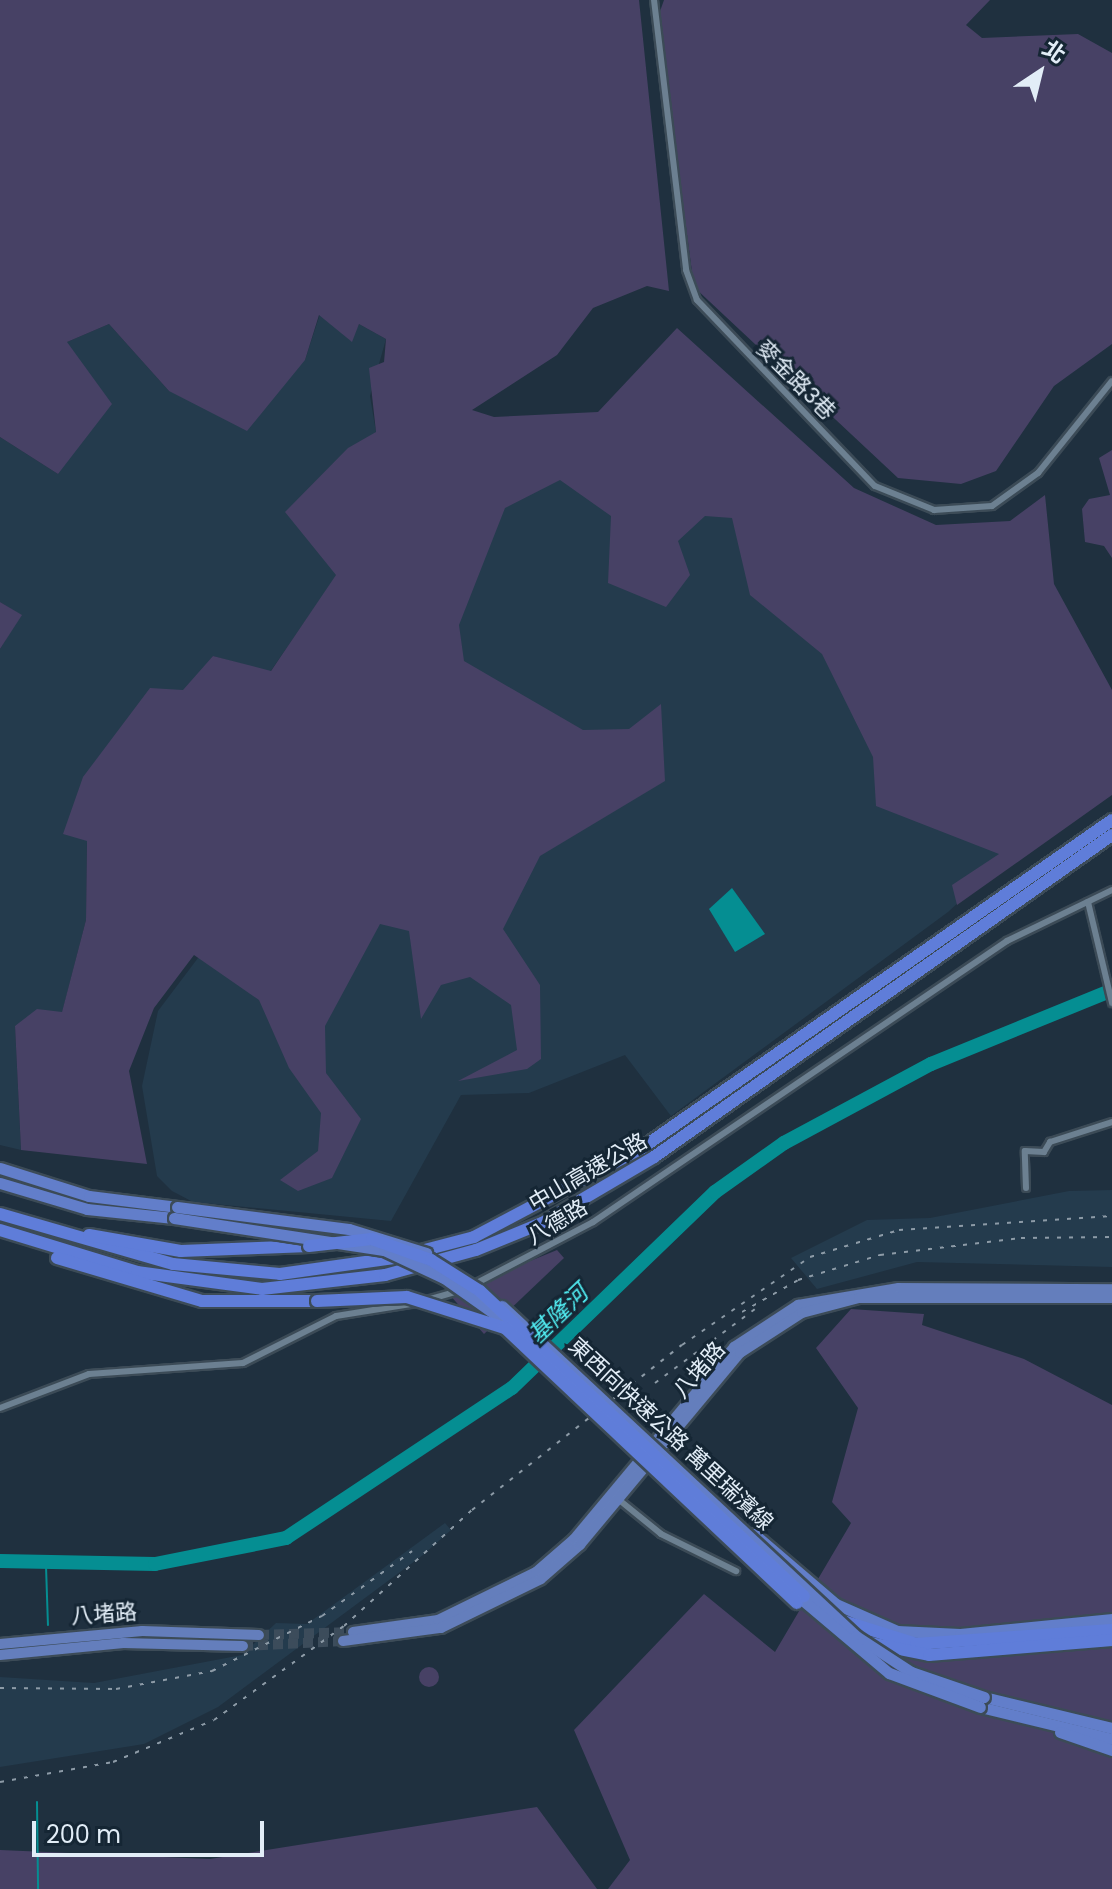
<!DOCTYPE html>
<meta charset="utf-8">
<style>
body{margin:0}
#map{position:relative;width:1112px;height:1889px;overflow:hidden;background:#1f303f;font-family:Poppins,"Noto Sans TC",sans-serif}
div>[style]{position:absolute}
.built>*{inset:0;background:#243b4d}
.green>*{inset:0;background:#474165}
.round{border-radius:50%}
.water>*{inset:0;background:#058e92}
.stream>*{height:2px;margin:-1px;padding:0 1px;transform-origin:1px;border-radius:1px;background:#058e92}
.river>*{height:14px;margin:-7px;padding:0 7px;transform-origin:7px;border-radius:7px;background:#058e92}
.primary-tunnel>*{height:10px;margin-top:-5px;transform-origin:0;background:repeating-linear-gradient(90deg,#3c4c5b 0 10px,transparent 0 15px)}
.roads{filter:drop-shadow(2px 0 #3c4b57) drop-shadow(-2px 0 #3c4b57) drop-shadow(0 2px #3c4b57) drop-shadow(0 -2px #3c4b57)}
.minor>*{height:6px;margin:-3px;padding:0 3px;transform-origin:3px;border-radius:3px;background:#6c8091}
.primary>*{height:10px;margin:-5px;padding:0 5px;transform-origin:5px;border-radius:5px;background:#647ebc}
.trunk>*{height:11px;margin:-5.5px;padding:0 5.5px;transform-origin:5.5px;border-radius:5.5px;background:#627eca}
.motorway>*{height:12px;margin:-6px;padding:0 6px;transform-origin:6px;border-radius:6px;background:#5f7dd9}
.rail>*{height:2px;margin-top:-1px;transform-origin:0;background:repeating-linear-gradient(90deg,#8d9ba7 0 4px,transparent 0 12px)}
.bridges{filter:drop-shadow(2px 0 #3c4b57) drop-shadow(-2px 0 #3c4b57) drop-shadow(0 2px #3c4b57) drop-shadow(0 -2px #3c4b57)}
.trunk-bridge>*{height:11px;margin:-5.5px;padding:0 5.5px;transform-origin:5.5px;border-radius:5.5px;background:#627eca}
.motorway-bridge>*{height:12px;margin:-6px;padding:0 6px;transform-origin:6px;border-radius:6px;background:#5f7dd9}
span{translate:-50% -50%;white-space:nowrap;text-align:center;line-height:1.15;-webkit-text-stroke:6px #152634;paint-order:stroke}
.street-label{font-size:22px;color:#e2edf7}
.water-label{font-size:24px;color:#52f0f5;font-style:italic}
.north{position:absolute;left:1000px;top:32px;width:80px;height:80px;-webkit-text-stroke:6px #152634;paint-order:stroke;rotate:35deg;font-size:22px;font-weight:700;line-height:32px;text-align:center;color:#e2edf7}
.north::after{content:'';display:block;margin:auto;width:28px;height:36px;background:#e2edf7;clip-path:polygon(50% 0,100% 100%,50% 72%,0 100%)}
.scale{position:absolute;left:32px;top:1821px;width:232px;height:36px;box-sizing:border-box;border:4px solid #e2edf7;border-top:0;padding-left:10px;font-size:24px;line-height:28px;white-space:nowrap;color:#e2edf7;-webkit-text-stroke:6px #152634;paint-order:stroke}
</style>
<div id="map">
<div class="built">
<div style="clip-path:polygon(320px 314px,351px 341px,359px 324px,386px 339px,370px 396px,376px 432px,337px 575px,270px 672px,213px 656px,87px 841px,86px 920px,62px 1013px,15px 1026px,21px 1150px,0 1145px,0 649px,21px 615px,0 602px,0 437px,58px 474px,67px 342px,109px 324px,169px 391px,305px 360px)"></div>
<div style="clip-path:polygon(605px 450px,799px 539px,1020px 846px,948px 912px,671px 1116px,625px 1055px,529px 1093px,461px 1095px,391px 1221px,193px 1202px,172px 1191px,157px 1176px,142px 1086px,158px 1011px,207px 946px,487px 496px)"></div>
<div style="clip-path:polygon(1112px 1190px,1112px 1267px,917px 1262px,817px 1289px,791px 1258px,867px 1220px,930px 1218px,1069px 1191px)"></div>
<div style="clip-path:polygon(445px 1523px,451px 1530px,423px 1555px,218px 1707px,144px 1744px,0 1767px,0 1677px,94px 1683px,242px 1655px,276px 1623px,307px 1624px)"></div>
</div>
<div class="green">
<div style="clip-path:polygon(0 0,639px 0,669px 291px,647px 286px,593px 308px,557px 355px,472px 410px,494px 417px,598px 412px,677px 328px,854px 488px,936px 525px,1010px 521px,1045px 495px,1054px 584px,1112px 690px,1112px 795px,957px 905px,952px 885px,999px 854px,876px 806px,873px 757px,822px 654px,750px 595px,732px 518px,705px 516px,678px 541px,690px 575px,666px 607px,608px 583px,611px 516px,560px 480px,505px 508px,459px 625px,464px 661px,583px 730px,629px 729px,661px 704px,665px 781px,540px 856px,503px 929px,540px 985px,541px 1059px,527px 1069px,458px 1081px,517px 1050px,511px 1005px,470px 977px,441px 985px,421px 1019px,409px 931px,380px 924px,325px 1026px,326px 1073px,361px 1119px,332px 1178px,298px 1191px,280px 1180px,318px 1151px,321px 1113px,289px 1068px,259px 1000px,194px 955px,154px 1008px,129px 1071px,147px 1164px,21px 1150px,15px 1026px,37px 1009px,62px 1012px,86px 920px,87px 841px,63px 834px,83px 777px,150px 688px,183px 690px,213px 656px,271px 671px,336px 575px,285px 512px,348px 448px,376px 432px,369px 368px,384px 362px,386px 339px,359px 324px,352px 342px,319px 315px,305px 360px,247px 431px,169px 391px,109px 324px,67px 342px,112px 404px,58px 474px,0 437px)"></div>
<div style="clip-path:polygon(664px 0,990px 0,966px 25px,982px 38px,1078px 34px,1112px 53px,1112px 344px,1054px 386px,996px 471px,961px 484px,898px 478px,694px 287px,658px 17px)"></div>
<div style="clip-path:polygon(1112px 450px,1112px 558px,1104px 546px,1085px 542px,1082px 509px,1089px 499px,1110px 495px,1099px 458px)"></div>
<div style="clip-path:polygon(0 602px,22px 615px,0 649px)"></div>
<div style="clip-path:polygon(557px 1250px,564px 1258px,484px 1334px,449px 1294px)"></div>
<div style="clip-path:polygon(851px 1309px,924px 1314px,922px 1325px,1024px 1359px,1112px 1405px,1112px 1889px,608px 1889px,630px 1860px,574px 1730px,704px 1594px,775px 1652px,851px 1523px,832px 1502px,858px 1408px,816px 1348px)"></div>
<div class="round" style="left:419px;top:1667px;width:20px;height:20px"></div>
<div style="clip-path:polygon(537px 1807px,597px 1889px,0 1889px,0 1850px,210px 1859px)"></div>
</div>
<div class="water">
<div style="clip-path:polygon(732px 888px,765px 934px,735px 952px,709px 909px)"></div>
</div>
<div class="stream">
<div style="left:46px;top:1566px;width:59px;rotate:88.1deg"></div>
<div style="left:37px;top:1802px;width:87px;rotate:89.3deg"></div>
</div>
<div class="river">
<div style="left:0;top:1561px;width:155px;rotate:1.1deg"></div>
<div style="left:155px;top:1564px;width:134px;rotate:-11.2deg"></div>
<div style="left:286px;top:1538px;width:271px;rotate:-33.6deg"></div>
<div style="left:512px;top:1388px;width:282px;rotate:-44deg"></div>
<div style="left:715px;top:1192px;width:85px;rotate:-35.4deg"></div>
<div style="left:784px;top:1143px;width:167px;rotate:-28.3deg"></div>
<div style="left:931px;top:1064px;width:196px;rotate:-22.2deg"></div>
</div>
<div class="primary-tunnel">
<div style="left:259px;top:1635px;width:94px;rotate:-1.8deg"></div>
<div style="left:243px;top:1646px;width:100px;rotate:-2.9deg"></div>
</div>
<div class="roads">
<div class="minor">
<div style="left:654px;top:0;width:272px;rotate:83.2deg"></div>
<div style="left:686px;top:270px;width:32px;rotate:70deg"></div>
<div style="left:697px;top:300px;width:257px;rotate:46.3deg"></div>
<div style="left:875px;top:486px;width:64px;rotate:22.1deg"></div>
<div style="left:934px;top:510px;width:58px;rotate:-3.9deg"></div>
<div style="left:992px;top:506px;width:57px;rotate:-35.7deg"></div>
<div style="left:1038px;top:473px;width:118px;rotate:-51.2deg"></div>
<div style="left:1088px;top:902px;width:104px;rotate:76.6deg"></div>
<div style="left:1026px;top:1188px;width:37px;rotate:-92deg"></div>
<div style="left:1025px;top:1151px;width:19px;rotate:3deg"></div>
<div style="left:1044px;top:1152px;width:12px;rotate:-59deg"></div>
<div style="left:1050px;top:1142px;width:65px;rotate:-17.9deg"></div>
<div style="left:473px;top:1285px;width:136px;rotate:-27.7deg"></div>
<div style="left:593px;top:1222px;width:500px;rotate:-34.17deg"></div>
<div style="left:1007px;top:941px;width:117px;rotate:-25.9deg"></div>
<div style="left:427px;top:1300px;width:37px;rotate:-16deg"></div>
<div style="left:0;top:1408px;width:95px;rotate:-20.9deg"></div>
<div style="left:89px;top:1374px;width:154px;rotate:-4.1deg"></div>
<div style="left:243px;top:1363px;width:104px;rotate:-26.8deg"></div>
<div style="left:336px;top:1316px;width:82px;rotate:-9.1deg"></div>
<div style="left:618px;top:1499px;width:55px;rotate:39.1deg"></div>
<div style="left:661px;top:1534px;width:84px;rotate:26.3deg"></div>
</div>
<div class="primary">
<div style="left:353px;top:1632px;width:86px;rotate:-8deg"></div>
<div style="left:438px;top:1620px;width:109px;rotate:-26.1deg"></div>
<div style="left:536px;top:1572px;width:50px;rotate:-41deg"></div>
<div style="left:574px;top:1539px;width:250px;rotate:-50.2deg"></div>
<div style="left:734px;top:1347px;width:77px;rotate:-33.3deg"></div>
<div style="left:798px;top:1305px;width:102px;rotate:-9.6deg"></div>
<div style="left:899px;top:1288px;width:213px;rotate:0.3deg"></div>
<div style="left:343px;top:1641px;width:99px;rotate:-7.6deg"></div>
<div style="left:441px;top:1628px;width:111px;rotate:-26.1deg"></div>
<div style="left:541px;top:1579px;width:52px;rotate:-41.1deg"></div>
<div style="left:580px;top:1545px;width:250px;rotate:-50.2deg"></div>
<div style="left:740px;top:1353px;width:74px;rotate:-32.8deg"></div>
<div style="left:802px;top:1313px;width:59px;rotate:-14.7deg"></div>
<div style="left:859px;top:1298px;width:253px"></div>
<div style="left:0;top:1644px;width:143px;rotate:-5.2deg"></div>
<div style="left:142px;top:1631px;width:117px;rotate:2deg"></div>
<div style="left:0;top:1655px;width:124px;rotate:-5.6deg"></div>
<div style="left:123px;top:1643px;width:120px;rotate:1.4deg"></div>
</div>
<div class="trunk">
<div style="left:0;top:1168px;width:93px;rotate:17.5deg"></div>
<div style="left:89px;top:1196px;width:89px;rotate:7.1deg"></div>
<div style="left:0;top:1183px;width:91px;rotate:16.6deg"></div>
<div style="left:87px;top:1209px;width:87px;rotate:5.9deg"></div>
<div style="left:754px;top:1534px;width:108px;rotate:40.5deg"></div>
<div style="left:836px;top:1604px;width:67px;rotate:23.9deg"></div>
<div style="left:897px;top:1631px;width:63px;rotate:2.7deg"></div>
<div style="left:960px;top:1634px;width:153px;rotate:-5.6deg"></div>
<div style="left:984px;top:1697px;width:132px;rotate:13.6deg"></div>
<div style="left:980px;top:1707px;width:136px;rotate:13.6deg"></div>
<div style="left:1060px;top:1732px;width:55px;rotate:19.1deg"></div>
</div>
<div class="motorway">
<div style="left:0;top:1214px;width:180px;rotate:16.1deg"></div>
<div style="left:173px;top:1264px;width:107px;rotate:5.3deg"></div>
<div style="left:280px;top:1274px;width:115px;rotate:-8deg"></div>
<div style="left:394px;top:1258px;width:83px;rotate:-14.7deg"></div>
<div style="left:474px;top:1237px;width:190px;rotate:-27.9deg"></div>
<div style="left:642px;top:1148px;width:573px;rotate:-34.91deg"></div>
<div style="left:0;top:1230px;width:143px;rotate:17deg"></div>
<div style="left:137px;top:1272px;width:126px;rotate:7.7deg"></div>
<div style="left:262px;top:1289px;width:124px;rotate:-6.5deg"></div>
<div style="left:385px;top:1275px;width:94px;rotate:-15.4deg"></div>
<div style="left:476px;top:1250px;width:71px;rotate:-22.2deg"></div>
<div style="left:542px;top:1223px;width:130px;rotate:-30.5deg"></div>
<div style="left:654px;top:1157px;width:560px;rotate:-35.11deg"></div>
<div style="left:89px;top:1235px;width:93px;rotate:9.9deg"></div>
<div style="left:181px;top:1251px;width:128px;rotate:-2.2deg"></div>
<div style="left:57px;top:1258px;width:151px;rotate:16.5deg"></div>
<div style="left:202px;top:1301px;width:115px"></div>
<div style="left:840px;top:1620px;width:80px;rotate:17.5deg"></div>
<div style="left:916px;top:1644px;width:196px;rotate:-4.1deg"></div>
<div style="left:870px;top:1643px;width:60px;rotate:11.5deg"></div>
<div style="left:929px;top:1655px;width:184px;rotate:-4.7deg"></div>
</div>
</div>
<div class="rail">
<div style="left:742px;top:1312px;width:64px;rotate:-29.7deg"></div>
<div style="left:798px;top:1280px;width:86px;rotate:-17deg"></div>
<div style="left:880px;top:1255px;width:142px;rotate:-6.9deg"></div>
<div style="left:1021px;top:1238px;width:91px;rotate:-0.6deg"></div>
<div style="left:655px;top:1383px;width:124px;rotate:-36.5deg"></div>
<div style="left:0;top:1688px;width:116px;rotate:0.5deg"></div>
<div style="left:116px;top:1689px;width:98px;rotate:-10.6deg"></div>
<div style="left:212px;top:1671px;width:123px;rotate:-26.6deg"></div>
<div style="left:322px;top:1616px;width:111px;rotate:-35.8deg"></div>
<div style="left:0;top:1782px;width:115px;rotate:-10deg"></div>
<div style="left:113px;top:1762px;width:109px;rotate:-22.6deg"></div>
<div style="left:214px;top:1720px;width:160px;rotate:-35.9deg"></div>
<div style="left:344px;top:1626px;width:173px;rotate:-42.2deg"></div>
<div style="left:472px;top:1510px;width:267px;rotate:-38.2deg"></div>
<div style="left:682px;top:1345px;width:155px;rotate:-34.5deg"></div>
<div style="left:810px;top:1257px;width:93px;rotate:-16.9deg"></div>
<div style="left:899px;top:1230px;width:213px;rotate:-3.8deg"></div>
</div>
<div class="bridges">
<div class="trunk-bridge">
<div style="left:177px;top:1207px;width:173px;rotate:7.3deg"></div>
<div style="left:349px;top:1229px;width:81px;rotate:17.3deg"></div>
<div style="left:174px;top:1218px;width:212px;rotate:8.7deg"></div>
<div style="left:384px;top:1250px;width:66px;rotate:25deg"></div>
<div style="left:444px;top:1278px;width:76px;rotate:35.4deg"></div>
<div style="left:502px;top:1306px;width:484px;rotate:43deg"></div>
<div style="left:856px;top:1636px;width:66px;rotate:33.2deg"></div>
<div style="left:911px;top:1672px;width:77px;rotate:18.9deg"></div>
<div style="left:793px;top:1592px;width:126px;rotate:40.2deg"></div>
<div style="left:889px;top:1673px;width:97px;rotate:20.5deg"></div>
</div>
<div class="motorway-bridge">
<div style="left:309px;top:1246px;width:63px;rotate:-6.3deg"></div>
<div style="left:372px;top:1239px;width:63px;rotate:19.6deg"></div>
<div style="left:431px;top:1260px;width:58px;rotate:32.3deg"></div>
<div style="left:480px;top:1291px;width:445px;rotate:43.3deg"></div>
<div style="left:317px;top:1301px;width:90px;rotate:-2.5deg"></div>
<div style="left:407px;top:1297px;width:103px;rotate:17.6deg"></div>
<div style="left:505px;top:1328px;width:401px;rotate:43.3deg"></div>
</div>
</div>
<div class="street-label">
<span style="left:796px;top:380px;rotate:45deg">麥金路3巷</span>
<span style="left:588px;top:1172px;rotate:-30deg">中山高速公路</span>
<span style="left:557px;top:1222px;rotate:-31deg">八德路</span>
<span style="left:699px;top:1370px;rotate:-49deg">八堵路</span>
<span style="left:671px;top:1434px;rotate:43deg">東西向快速公路 萬里瑞濱線</span>
<span style="left:104px;top:1614px;rotate:-4deg">八堵路</span>
</div>
<div class="water-label">
<span style="left:558px;top:1314px;rotate:-44deg">基隆河</span>
</div>
<div class="north">北</div>
<div class="scale">200 m</div>
</div>
